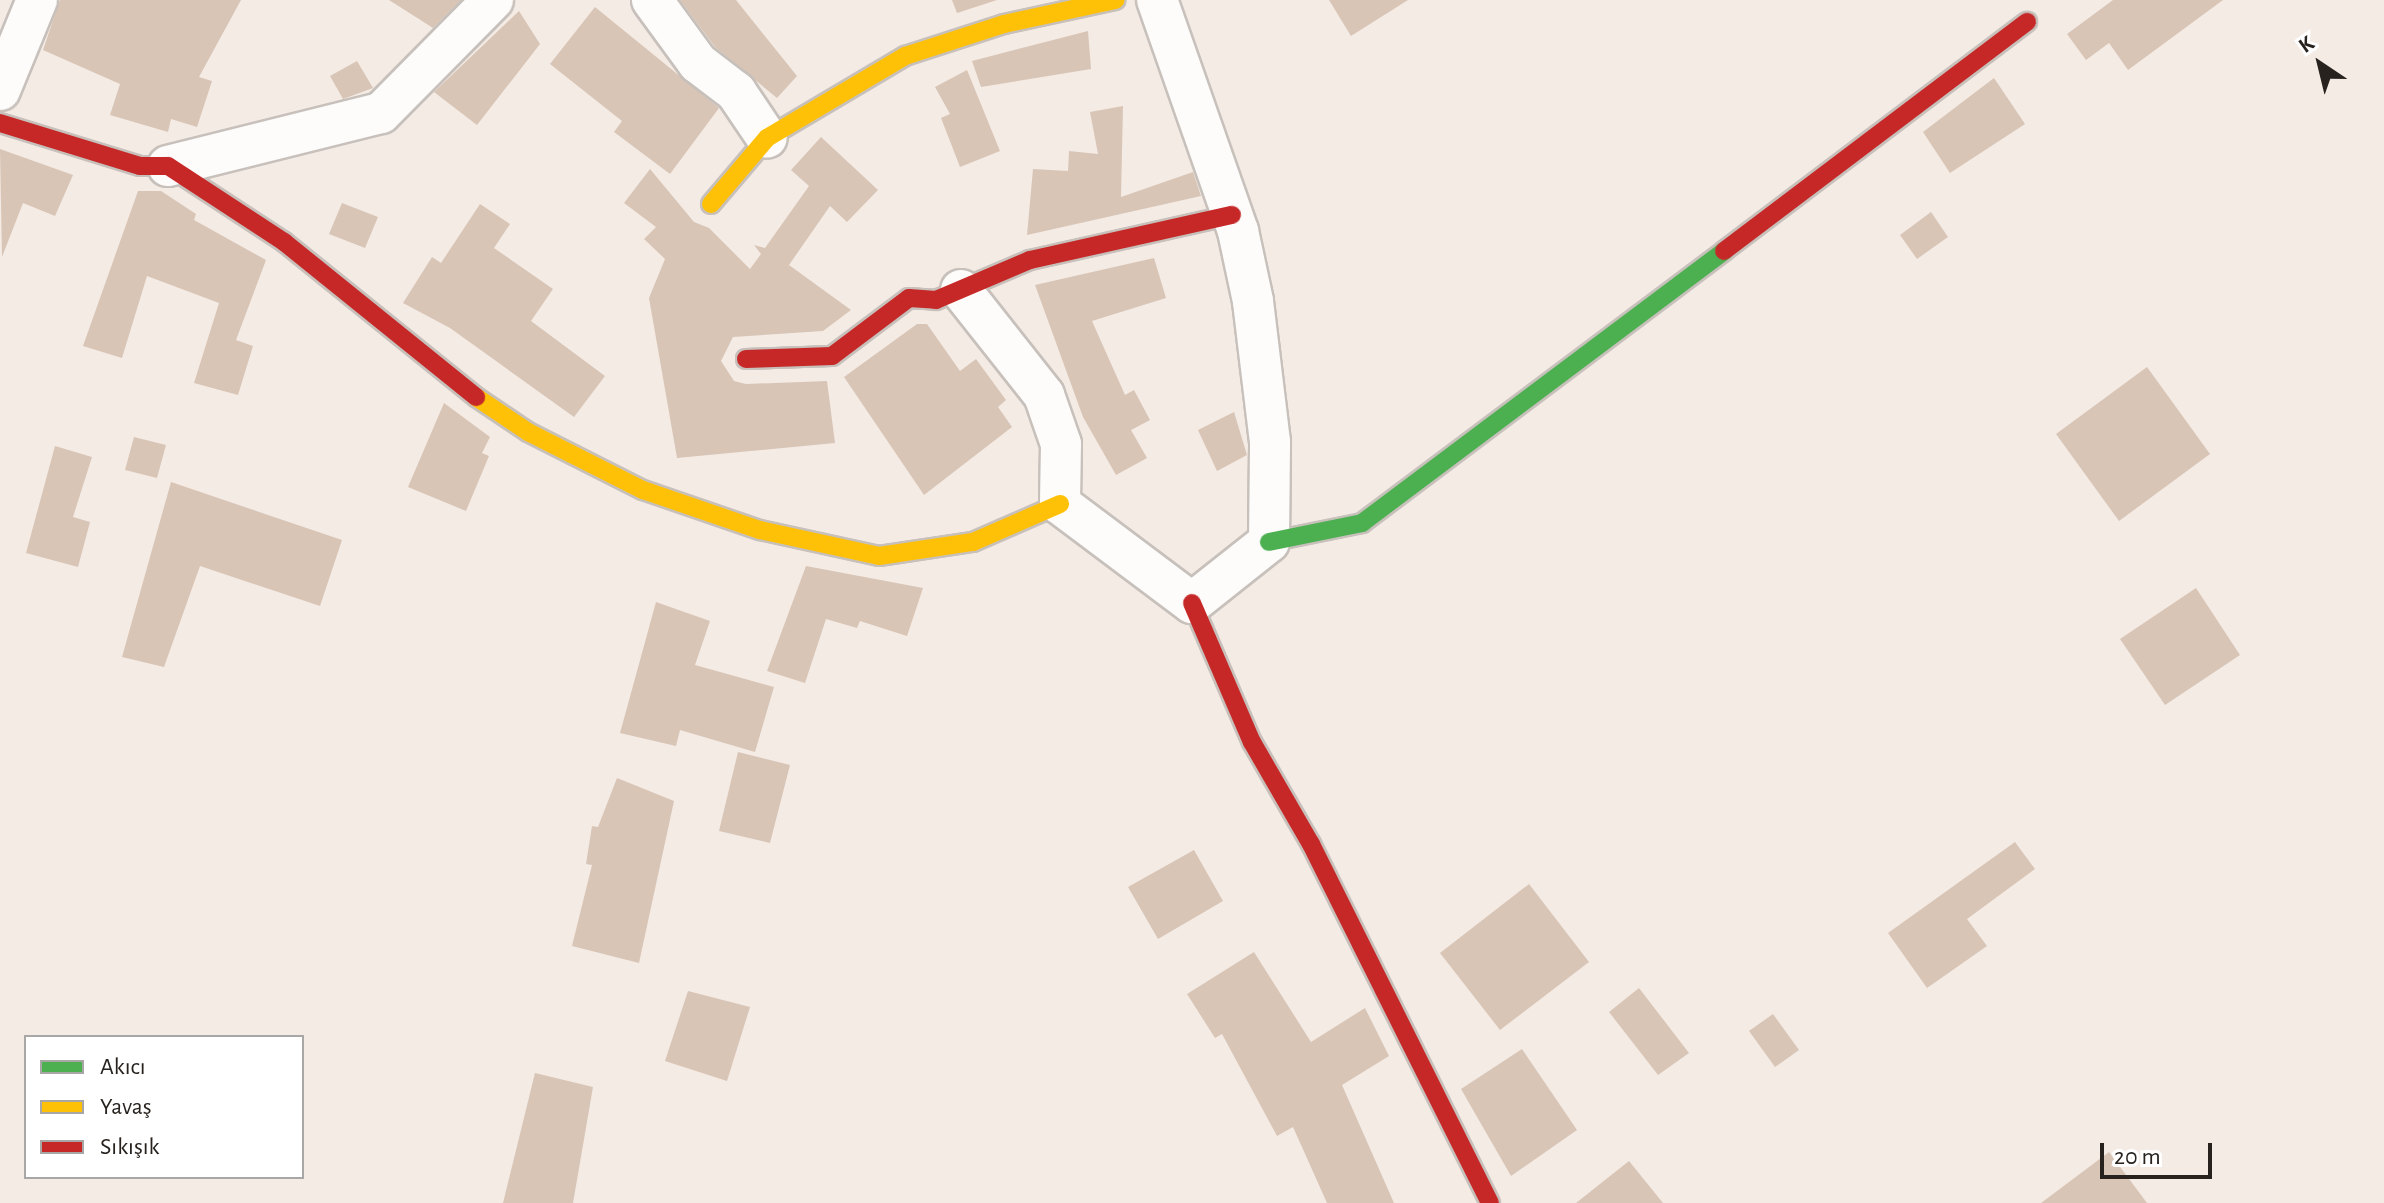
<!DOCTYPE html>
<meta charset="utf-8">
<style>
body{margin:0}
#map{position:relative;width:2384px;height:1203px;overflow:hidden;background:#f4ebe5;font-family:"Alegreya Sans",sans-serif}
div>[style]{position:absolute}
.building>*{inset:0;background:#d8c5b6}
.roads{filter:drop-shadow(2px 0 #c7c0bb) drop-shadow(-2px 0 #c7c0bb) drop-shadow(0 2px #c7c0bb) drop-shadow(0 -2px #c7c0bb)}
.street>*{height:40px;margin:-20px;padding:0 20px;transform-origin:20px;border-radius:20px;background:#fdfcfb}
.fast>*{height:18px;margin:-9px;padding:0 9px;transform-origin:9px;border-radius:9px;background:#4caf50}
.slow>*{height:18px;margin:-9px;padding:0 9px;transform-origin:9px;border-radius:9px;background:#ffc107}
.jam>*{height:18px;margin:-9px;padding:0 9px;transform-origin:9px;border-radius:9px;background:#c62828}
span{translate:-50% -50%;white-space:nowrap;text-align:center;line-height:1.15;-webkit-text-stroke:6px #fff;paint-order:stroke}
.legend{position:absolute;left:24px;top:1035px;width:280px;height:144px;box-sizing:border-box;background:#fff;border:2px solid #a9a7a5;margin:0;padding:10px 14px;list-style:none;font-size:24px;color:#27221e}
.legend li{display:flex;align-items:center;gap:16px;height:40px}
.legend b{width:40px;border:2px solid #a9a7a5}
.north{position:absolute;left:2280px;top:24px;width:80px;height:80px;-webkit-text-stroke:6px #fff;paint-order:stroke;rotate:325deg;font-size:22px;font-weight:700;line-height:32px;text-align:center;color:#27221e}
.north::after{content:'';display:block;margin:auto;width:28px;height:36px;background:#27221e;clip-path:polygon(50% 0,100% 100%,50% 72%,0 100%)}
.scale{position:absolute;left:2100px;top:1143px;width:112px;height:36px;box-sizing:border-box;border:4px solid #27221e;border-top:0;padding-left:10px;font-size:24px;line-height:28px;white-space:nowrap;color:#27221e;-webkit-text-stroke:6px #fff;paint-order:stroke}
</style>
<div id="map">
<div class="building">
<div style="clip-path:polygon(60px 0,241px 0,199px 77px,212px 81px,197px 127px,171px 119px,168px 132px,110px 115px,120px 84px,43px 50px)"></div>
<div style="clip-path:polygon(389px 0,461px 0,433px 28px)"></div>
<div style="clip-path:polygon(680px 0,736px 0,797px 76px,777px 98px,715px 47px)"></div>
<div style="clip-path:polygon(952px 0,997px 0,957px 13px)"></div>
<div style="clip-path:polygon(1329px 0,1408px 0,1351px 36px)"></div>
<div style="clip-path:polygon(2113px 0,2223px 0,2128px 70px,2109px 43px,2086px 60px,2067px 34px)"></div>
<div style="clip-path:polygon(595px 7px,719px 108px,670px 174px,614px 132px,622px 121px,550px 64px)"></div>
<div style="clip-path:polygon(519px 11px,540px 44px,477px 125px,434px 92px)"></div>
<div style="clip-path:polygon(1088px 31px,1091px 69px,981px 87px,972px 61px)"></div>
<div style="clip-path:polygon(357px 61px,373px 88px,343px 99px,330px 76px)"></div>
<div style="clip-path:polygon(967px 70px,1000px 151px,960px 167px,941px 118px,950px 114px,935px 87px)"></div>
<div style="clip-path:polygon(1994px 78px,2025px 124px,1950px 173px,1923px 132px)"></div>
<div style="clip-path:polygon(1123px 106px,1121px 197px,1193px 172px,1201px 196px,1027px 235px,1033px 169px,1068px 171px,1069px 151px,1098px 154px,1090px 112px)"></div>
<div style="clip-path:polygon(821px 137px,878px 190px,847px 222px,830px 206px,789px 265px,851px 310px,823px 331px,733px 337px,721px 361px,734px 381px,746px 384px,827px 381px,835px 443px,677px 458px,649px 298px,665px 259px,644px 239px,656px 227px,624px 203px,650px 169px,694px 222px,709px 228px,750px 269px,761px 254px,754px 245px,765px 248px,809px 186px,791px 170px)"></div>
<div style="clip-path:polygon(0 149px,73px 175px,55px 216px,23px 203px,2px 257px)"></div>
<div style="clip-path:polygon(138px 191px,161px 191px,196px 214px,194px 220px,266px 260px,236px 340px,253px 346px,238px 395px,194px 383px,219px 303px,147px 276px,122px 358px,83px 346px)"></div>
<div style="clip-path:polygon(342px 203px,378px 217px,365px 248px,329px 234px)"></div>
<div style="clip-path:polygon(480px 204px,510px 224px,494px 248px,553px 289px,531px 321px,605px 376px,574px 417px,450px 328px,403px 303px,432px 257px,441px 263px)"></div>
<div style="clip-path:polygon(1931px 212px,1948px 237px,1917px 259px,1900px 235px)"></div>
<div style="clip-path:polygon(1154px 258px,1166px 298px,1092px 321px,1125px 395px,1134px 390px,1150px 420px,1131px 430px,1147px 458px,1116px 475px,1083px 417px,1035px 285px)"></div>
<div style="clip-path:polygon(917px 324px,927px 324px,960px 371px,976px 359px,1006px 400px,998px 407px,1012px 427px,924px 495px,844px 377px)"></div>
<div style="clip-path:polygon(2147px 367px,2210px 454px,2119px 521px,2056px 434px)"></div>
<div style="clip-path:polygon(444px 403px,490px 437px,482px 453px,489px 456px,466px 511px,408px 487px)"></div>
<div style="clip-path:polygon(1234px 412px,1247px 455px,1217px 471px,1198px 430px)"></div>
<div style="clip-path:polygon(134px 437px,166px 445px,157px 478px,125px 470px)"></div>
<div style="clip-path:polygon(55px 446px,92px 457px,73px 517px,90px 522px,78px 567px,26px 553px)"></div>
<div style="clip-path:polygon(171px 482px,342px 540px,320px 606px,200px 566px,164px 667px,122px 657px)"></div>
<div style="clip-path:polygon(806px 566px,923px 588px,907px 636px,860px 621px,857px 628px,826px 619px,805px 683px,767px 671px)"></div>
<div style="clip-path:polygon(2196px 588px,2240px 655px,2165px 705px,2120px 639px)"></div>
<div style="clip-path:polygon(656px 602px,710px 621px,695px 665px,774px 687px,755px 752px,680px 730px,676px 746px,620px 733px)"></div>
<div style="clip-path:polygon(738px 752px,790px 765px,770px 843px,719px 831px)"></div>
<div style="clip-path:polygon(617px 778px,674px 801px,639px 963px,572px 946px,592px 865px,586px 864px,592px 826px,598px 827px)"></div>
<div style="clip-path:polygon(2015px 842px,2035px 869px,1967px 919px,1987px 946px,1927px 988px,1888px 933px)"></div>
<div style="clip-path:polygon(1194px 850px,1223px 901px,1158px 939px,1128px 887px)"></div>
<div style="clip-path:polygon(1529px 884px,1589px 962px,1500px 1030px,1440px 953px)"></div>
<div style="clip-path:polygon(1254px 952px,1311px 1042px,1365px 1008px,1389px 1056px,1342px 1085px,1394px 1203px,1327px 1203px,1293px 1127px,1277px 1136px,1222px 1034px,1215px 1038px,1187px 994px)"></div>
<div style="clip-path:polygon(1639px 988px,1689px 1053px,1658px 1075px,1609px 1012px)"></div>
<div style="clip-path:polygon(688px 991px,750px 1007px,727px 1081px,665px 1061px)"></div>
<div style="clip-path:polygon(1773px 1014px,1799px 1050px,1775px 1067px,1749px 1031px)"></div>
<div style="clip-path:polygon(1522px 1049px,1577px 1130px,1511px 1176px,1461px 1089px)"></div>
<div style="clip-path:polygon(535px 1073px,593px 1087px,573px 1203px,503px 1203px)"></div>
<div style="clip-path:polygon(2109px 1152px,2147px 1203px,2041px 1203px)"></div>
<div style="clip-path:polygon(1629px 1161px,1663px 1203px,1576px 1203px)"></div>
</div>
<div class="roads">
<div class="street">
<div style="left:652px;top:0;width:78px;rotate:53.9deg"></div>
<div style="left:698px;top:63px;width:48px;rotate:37.3deg"></div>
<div style="left:736px;top:92px;width:55px;rotate:56deg"></div>
<div style="left:0;top:90px;width:97px;rotate:-67.7deg"></div>
<div style="left:168px;top:166px;width:219px;rotate:-14deg"></div>
<div style="left:381px;top:113px;width:159px;rotate:-45.3deg"></div>
<div style="left:961px;top:290px;width:134px;rotate:51.7deg"></div>
<div style="left:1044px;top:395px;width:52px;rotate:70.9deg"></div>
<div style="left:1061px;top:444px;width:60px;rotate:91deg"></div>
<div style="left:1060px;top:504px;width:165px;rotate:36.9deg"></div>
<div style="left:1192px;top:603px;width:98px;rotate:-38.4deg"></div>
<div style="left:1269px;top:542px;width:100px;rotate:-89.4deg"></div>
<div style="left:1270px;top:442px;width:142px;rotate:-96.9deg"></div>
<div style="left:1253px;top:301px;width:72px;rotate:-102.1deg"></div>
<div style="left:1238px;top:231px;width:245px;rotate:-109.3deg"></div>
</div>
<div class="fast">
<div style="left:1269px;top:542px;width:95px;rotate:-11.5deg"></div>
<div style="left:1362px;top:523px;width:453px;rotate:-36.9deg"></div>
</div>
<div class="slow">
<div style="left:711px;top:204px;width:87px;rotate:-49.7deg"></div>
<div style="left:767px;top:138px;width:161px;rotate:-30.7deg"></div>
<div style="left:905px;top:56px;width:104px;rotate:-17.9deg"></div>
<div style="left:1004px;top:24px;width:114px;rotate:-12.2deg"></div>
<div style="left:476px;top:397px;width:63px;rotate:33.9deg"></div>
<div style="left:528px;top:432px;width:129px;rotate:26.8deg"></div>
<div style="left:643px;top:490px;width:124px;rotate:18.9deg"></div>
<div style="left:760px;top:530px;width:122px;rotate:12.3deg"></div>
<div style="left:879px;top:556px;width:95px;rotate:-8.5deg"></div>
<div style="left:973px;top:542px;width:95px;rotate:-23.6deg"></div>
</div>
<div class="jam">
<div style="left:0;top:123px;width:146px;rotate:17.1deg"></div>
<div style="left:140px;top:166px;width:28px"></div>
<div style="left:168px;top:166px;width:139px;rotate:33.2deg"></div>
<div style="left:284px;top:242px;width:247px;rotate:38.9deg"></div>
<div style="left:1724px;top:251px;width:380px;rotate:-37.1deg"></div>
<div style="left:746px;top:359px;width:86px;rotate:-2deg"></div>
<div style="left:832px;top:356px;width:96px;rotate:-37deg"></div>
<div style="left:909px;top:298px;width:27px;rotate:4deg"></div>
<div style="left:936px;top:300px;width:102px;rotate:-23.1deg"></div>
<div style="left:1030px;top:260px;width:207px;rotate:-12.6deg"></div>
<div style="left:1192px;top:603px;width:151px;rotate:66.7deg"></div>
<div style="left:1252px;top:742px;width:118px;rotate:60deg"></div>
<div style="left:1311px;top:844px;width:401px;rotate:63.5deg"></div>
</div>
</div>
<ul class="legend">
<li><b style="height:10px;background:#4caf50"></b>Akıcı</li>
<li><b style="height:10px;background:#ffc107"></b>Yavaş</li>
<li><b style="height:10px;background:#c62828"></b>Sıkışık</li>
</ul>
<div class="north">K</div>
<div class="scale">20 m</div>
</div>
